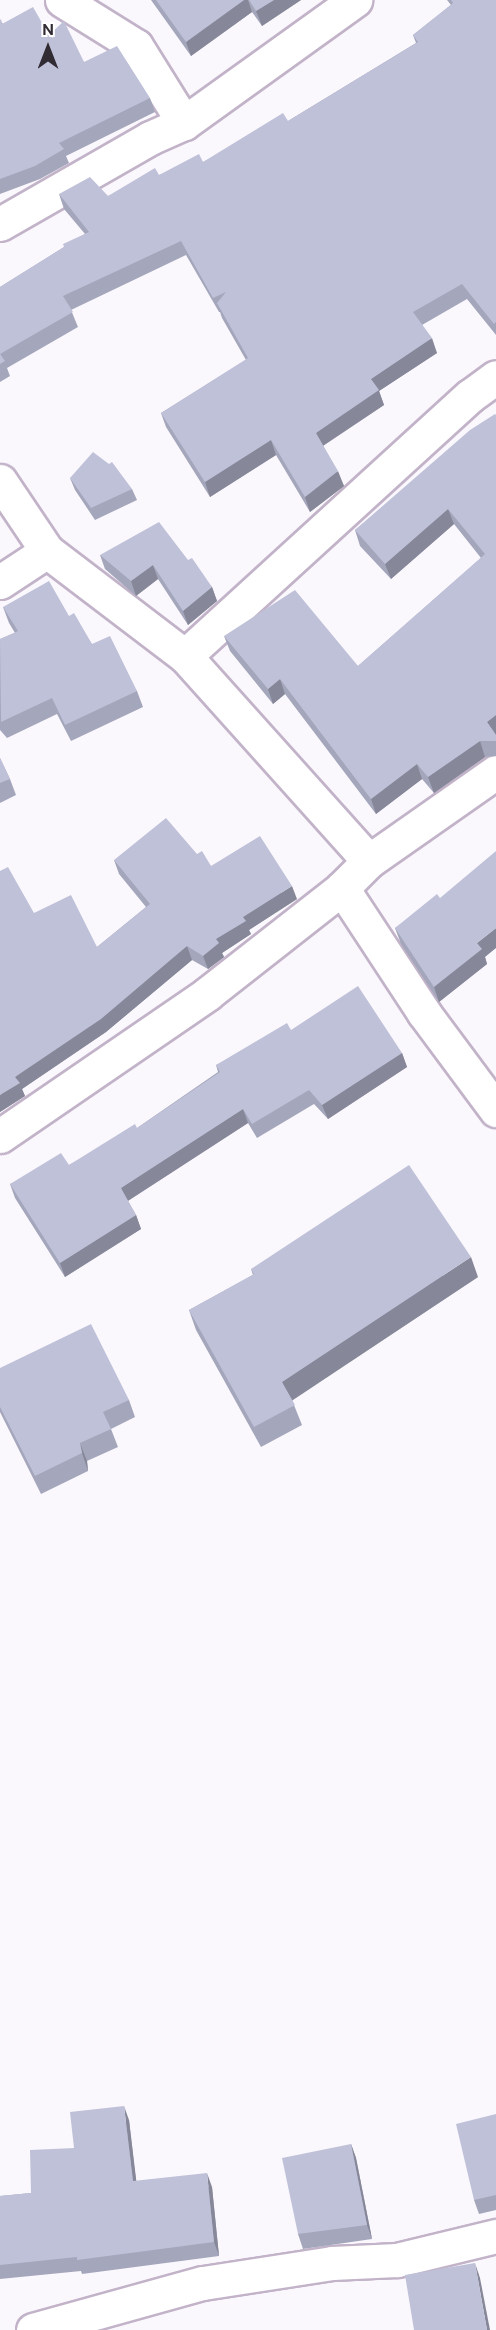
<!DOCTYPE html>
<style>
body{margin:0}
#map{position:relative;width:496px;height:2330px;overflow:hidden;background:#fbf8fd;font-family:"DM Sans",sans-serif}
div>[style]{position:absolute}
.roads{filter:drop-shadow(2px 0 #c2b3c9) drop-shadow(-2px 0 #c2b3c9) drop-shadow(0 2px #c2b3c9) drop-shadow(0 -2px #c2b3c9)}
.street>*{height:33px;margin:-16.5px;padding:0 16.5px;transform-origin:16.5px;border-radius:16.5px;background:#fff}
.secondary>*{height:33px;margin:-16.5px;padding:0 16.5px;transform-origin:16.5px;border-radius:16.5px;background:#fff}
.wall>*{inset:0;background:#a4a6bb}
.shaded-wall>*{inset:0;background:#868798}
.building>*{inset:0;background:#bfc1d9}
span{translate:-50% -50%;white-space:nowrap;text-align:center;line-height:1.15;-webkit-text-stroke:6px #fff;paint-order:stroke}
.north{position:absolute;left:18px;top:18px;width:60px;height:60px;-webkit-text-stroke:4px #fff;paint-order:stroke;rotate:0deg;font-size:16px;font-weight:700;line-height:24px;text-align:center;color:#312b34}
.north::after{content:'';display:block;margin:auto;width:21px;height:27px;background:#312b34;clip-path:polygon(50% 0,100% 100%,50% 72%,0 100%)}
</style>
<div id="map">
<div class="roads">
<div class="street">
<div style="left:62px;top:0;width:87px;rotate:31.9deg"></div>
<div style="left:136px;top:46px;width:91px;rotate:58.1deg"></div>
<div style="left:0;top:481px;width:84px;rotate:56.1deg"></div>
<div style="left:47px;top:551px;width:173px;rotate:37.3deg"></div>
<div style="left:185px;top:656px;width:275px;rotate:48.1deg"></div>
<div style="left:0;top:582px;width:56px;rotate:-33.4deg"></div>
<div style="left:185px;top:656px;width:386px;rotate:-42.4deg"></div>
<div style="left:470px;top:396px;width:32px;rotate:-36deg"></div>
<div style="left:342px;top:888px;width:149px;rotate:56.7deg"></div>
<div style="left:424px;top:1013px;width:121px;rotate:53.4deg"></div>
<div style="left:0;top:1136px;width:251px;rotate:-34.4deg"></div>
<div style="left:207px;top:994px;width:172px;rotate:-38.1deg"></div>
<div style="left:342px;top:888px;width:38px;rotate:-45deg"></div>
<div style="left:369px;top:861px;width:155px;rotate:-35deg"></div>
<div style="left:33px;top:2330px;width:176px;rotate:-15.5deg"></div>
<div style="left:203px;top:2283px;width:131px;rotate:-8.8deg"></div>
<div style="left:332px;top:2263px;width:65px;rotate:-2.6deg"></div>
<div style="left:397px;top:2260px;width:102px;rotate:-13.6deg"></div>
</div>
<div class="secondary">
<div style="left:0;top:224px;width:173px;rotate:-29.8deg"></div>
<div style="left:150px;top:138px;width:37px;rotate:-24deg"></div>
<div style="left:184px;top:123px;width:211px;rotate:-35.7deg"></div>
</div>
</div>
<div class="wall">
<div style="clip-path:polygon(151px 0,301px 0,262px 26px,252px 12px,191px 56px)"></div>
<div style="clip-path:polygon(447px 0,496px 0,496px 335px,467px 299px,422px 325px,437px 353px,379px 391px,384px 405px,323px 446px,344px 486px,310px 512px,276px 455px,210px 497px,166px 427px,161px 413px,246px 360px,222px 318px,220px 312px,219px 312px,186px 255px,71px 310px,78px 327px,7px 368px,10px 376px,0 382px,0 287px,85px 234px,64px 209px,59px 194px,108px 196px,159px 175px,203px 162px,288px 121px,416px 43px,413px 35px,451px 5px)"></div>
<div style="clip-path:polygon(0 20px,3px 24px,49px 35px,84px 62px,150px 98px,155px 112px,66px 156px,69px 163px,40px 179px,0 194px)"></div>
<div style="clip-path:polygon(496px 415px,496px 756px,485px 757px,434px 793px,422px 779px,376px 814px,285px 694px,273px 704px,230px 651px,224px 636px,358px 666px,481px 558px,454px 524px,391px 579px,360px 546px,355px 530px)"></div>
<div style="clip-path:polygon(70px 478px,132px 489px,137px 500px,95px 520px,75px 490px)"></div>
<div style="clip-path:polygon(100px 555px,188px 560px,212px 587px,217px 601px,188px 625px,158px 579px,136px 596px,105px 569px)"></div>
<div style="clip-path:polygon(3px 607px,69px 616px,92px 644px,137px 691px,143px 707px,71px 741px,57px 714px,7px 738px,0 730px,0 639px,15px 633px,9px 623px)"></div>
<div style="clip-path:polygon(0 758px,10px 779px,16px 795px,0 803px)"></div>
<div style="clip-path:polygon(197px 854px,211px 866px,297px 899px,249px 930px,251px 934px,222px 953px,224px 957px,208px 969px,192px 960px,106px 1032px,22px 1089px,25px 1096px,0 1112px,34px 913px,97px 947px,146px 907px,119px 874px,114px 860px)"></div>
<div style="clip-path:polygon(440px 898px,485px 957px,487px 964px,439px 1002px,401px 944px,395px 928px)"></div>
<div style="clip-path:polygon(291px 1030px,402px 1053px,407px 1067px,328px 1119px,314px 1104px,257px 1138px,248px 1123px,128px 1201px,136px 1215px,141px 1229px,65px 1277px,15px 1198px,10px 1184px,69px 1165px,137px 1128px,218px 1072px,216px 1065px)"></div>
<div style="clip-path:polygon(251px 1269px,478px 1277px,292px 1400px,302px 1425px,261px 1447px,196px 1330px,189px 1310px,253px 1275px)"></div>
<div style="clip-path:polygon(0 1368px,129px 1400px,135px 1417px,111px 1429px,118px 1447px,87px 1461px,88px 1471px,41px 1494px,0 1412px)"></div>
<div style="clip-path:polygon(496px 2114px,496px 2210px,479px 2214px,474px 2200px)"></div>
<div style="clip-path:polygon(129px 2120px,136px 2181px,212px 2187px,219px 2256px,82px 2274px,81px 2271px,0 2279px,0 2196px,31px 2193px,74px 2148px)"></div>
<div style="clip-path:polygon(351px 2144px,356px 2158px,372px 2239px,303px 2249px,298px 2234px)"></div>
</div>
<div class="shaded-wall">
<div style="clip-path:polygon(244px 0,248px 0,252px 12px,191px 56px,186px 42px)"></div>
<div style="clip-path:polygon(274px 0,301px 0,262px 26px,256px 11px)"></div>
<div style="clip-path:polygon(432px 338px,437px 353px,379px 391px,384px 405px,321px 447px,316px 433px,371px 379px)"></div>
<div style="clip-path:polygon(271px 440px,276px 455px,210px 497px,205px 482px)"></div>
<div style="clip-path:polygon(338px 471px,344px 486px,310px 512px,305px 497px)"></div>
<div style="clip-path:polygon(448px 509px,454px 524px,391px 579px,385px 564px)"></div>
<div style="clip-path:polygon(153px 565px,158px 579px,136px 596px,131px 581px)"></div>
<div style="clip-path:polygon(212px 587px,217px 601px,188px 625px,183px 611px)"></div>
<div style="clip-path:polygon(280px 679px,285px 694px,273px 704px,268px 689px)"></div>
<div style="clip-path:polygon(496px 715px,496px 735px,487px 722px)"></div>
<div style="clip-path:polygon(480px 741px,485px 757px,434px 793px,428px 777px)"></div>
<div style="clip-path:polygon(417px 764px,422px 779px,376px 814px,371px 799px)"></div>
<div style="clip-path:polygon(292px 886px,297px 899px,249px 930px,251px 934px,222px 953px,224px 957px,208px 969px,203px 956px,216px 939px,243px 917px)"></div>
<div style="clip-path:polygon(496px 928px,496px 948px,485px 957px,487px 964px,439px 1002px,434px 987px,477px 943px)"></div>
<div style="clip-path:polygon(187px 946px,192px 960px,106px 1032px,22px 1089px,25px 1096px,0 1112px,0 1095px,15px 1077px)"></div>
<div style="clip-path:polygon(402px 1053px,407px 1067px,328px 1119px,322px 1105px)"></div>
<div style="clip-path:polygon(243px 1109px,248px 1123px,126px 1202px,121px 1188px)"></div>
<div style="clip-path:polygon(136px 1215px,141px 1229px,65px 1277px,60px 1263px)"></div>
<div style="clip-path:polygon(471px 1257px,478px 1277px,290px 1402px,282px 1382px)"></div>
<div style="clip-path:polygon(80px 1443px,87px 1461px,88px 1471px,82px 1453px)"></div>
<div style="clip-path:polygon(124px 2106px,129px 2120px,138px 2195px,133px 2181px)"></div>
<div style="clip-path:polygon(351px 2144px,356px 2158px,372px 2239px,367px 2225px)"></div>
<div style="clip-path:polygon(207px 2173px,212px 2187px,219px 2256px,214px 2242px)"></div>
<div style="clip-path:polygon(475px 2263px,480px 2278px,490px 2330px,487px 2330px)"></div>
</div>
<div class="building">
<div style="clip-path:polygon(156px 0,244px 0,186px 42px)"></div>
<div style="clip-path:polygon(249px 0,274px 0,256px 11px)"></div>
<div style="clip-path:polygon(451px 0,496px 0,496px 322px,494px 324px,462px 284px,413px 312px,432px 338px,371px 379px,379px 390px,316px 433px,338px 471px,305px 497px,271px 440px,205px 482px,161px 413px,248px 358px,217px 303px,226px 292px,213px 298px,181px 241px,63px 296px,73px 312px,0 354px,5px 361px,0 364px,0 287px,64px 247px,63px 244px,89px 232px,59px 194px,90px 177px,108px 196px,155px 168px,159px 175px,199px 154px,203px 162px,283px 113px,288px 121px,418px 42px,413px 35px,453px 3px)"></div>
<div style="clip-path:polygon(33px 7px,49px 35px,64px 21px,84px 62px,117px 46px,150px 98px,59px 143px,64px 149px,35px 166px,0 179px,0 20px,1px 19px,2px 24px)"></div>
<div style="clip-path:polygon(495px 414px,496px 415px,496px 715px,487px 722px,496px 735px,496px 741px,480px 741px,428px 777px,417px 764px,371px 799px,280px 679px,268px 689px,224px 636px,295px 590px,358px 666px,485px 554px,448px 509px,385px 564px,355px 530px,470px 430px)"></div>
<div style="clip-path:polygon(93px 452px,109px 464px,112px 462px,132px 489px,91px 508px,70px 478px)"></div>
<div style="clip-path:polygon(159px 522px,188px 560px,192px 558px,212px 587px,183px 611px,153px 565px,131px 581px,100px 555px)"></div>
<div style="clip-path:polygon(49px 581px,69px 616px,74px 613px,92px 644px,110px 636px,137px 691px,65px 725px,52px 698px,1px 722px,0 639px,18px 631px,3px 607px)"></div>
<div style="clip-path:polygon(0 758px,10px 779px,0 783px)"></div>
<div style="clip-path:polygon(166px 818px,197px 854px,202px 851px,211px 866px,260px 836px,292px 886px,243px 917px,246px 921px,216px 939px,219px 943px,203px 956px,187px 946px,101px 1019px,15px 1077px,20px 1083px,0 1095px,0 871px,8px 867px,34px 913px,71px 895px,97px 947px,150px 904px,114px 860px)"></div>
<div style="clip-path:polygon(496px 851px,496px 928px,477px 943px,482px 949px,434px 987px,395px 928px,437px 894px,440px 898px)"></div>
<div style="clip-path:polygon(358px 986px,402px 1053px,322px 1105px,309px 1090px,252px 1124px,243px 1109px,121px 1188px,136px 1215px,60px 1263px,10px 1184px,61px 1153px,69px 1165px,135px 1124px,137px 1128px,220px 1072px,216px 1065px,287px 1023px,291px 1030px)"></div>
<div style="clip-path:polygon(409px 1165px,471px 1257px,282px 1382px,295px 1405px,254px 1427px,189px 1310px,254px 1274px,251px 1269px)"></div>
<div style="clip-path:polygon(91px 1324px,129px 1400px,103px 1412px,111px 1429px,80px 1443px,82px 1453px,35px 1476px,0 1407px,0 1368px)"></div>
<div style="clip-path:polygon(124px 2106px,133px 2181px,207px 2173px,214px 2242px,77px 2260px,77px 2257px,0 2265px,0 2196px,31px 2193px,30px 2150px,74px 2148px,70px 2112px)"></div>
<div style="clip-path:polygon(496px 2114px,496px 2195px,474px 2200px,456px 2124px)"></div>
<div style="clip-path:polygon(351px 2144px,367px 2225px,298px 2234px,282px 2158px)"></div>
<div style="clip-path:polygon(475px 2263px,487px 2330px,414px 2330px,405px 2275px)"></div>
</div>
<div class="north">N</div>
</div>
